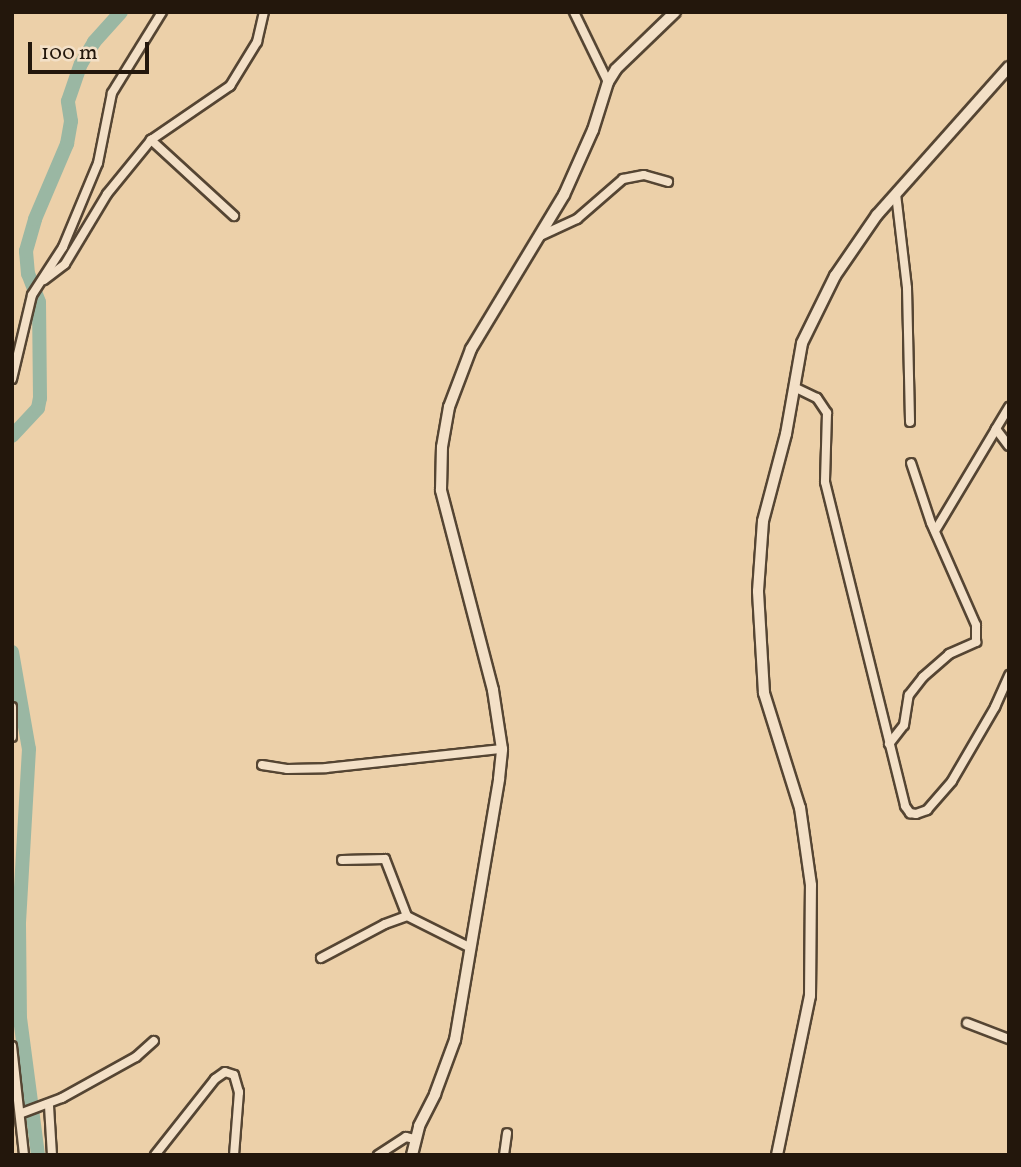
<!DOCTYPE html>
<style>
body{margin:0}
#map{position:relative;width:1021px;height:1167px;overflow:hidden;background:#ecd0a9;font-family:Vollkorn,serif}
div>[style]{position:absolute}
.river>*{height:14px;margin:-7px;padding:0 7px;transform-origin:7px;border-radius:7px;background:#9ab7a3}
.roads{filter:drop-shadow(2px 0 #554533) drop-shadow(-2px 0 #554533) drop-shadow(0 2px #554533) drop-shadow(0 -2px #554533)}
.minor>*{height:8px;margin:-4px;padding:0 4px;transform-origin:4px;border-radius:4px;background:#f3e0c7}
.tertiary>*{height:10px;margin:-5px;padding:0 5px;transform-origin:5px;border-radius:5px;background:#f3e0c7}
span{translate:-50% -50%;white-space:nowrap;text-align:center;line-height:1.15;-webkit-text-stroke:6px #f3e0c7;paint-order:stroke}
.frame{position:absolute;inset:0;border:14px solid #23170c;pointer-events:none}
.scale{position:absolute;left:28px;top:42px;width:121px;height:32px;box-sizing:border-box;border:4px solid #23170c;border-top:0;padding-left:9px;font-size:21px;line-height:24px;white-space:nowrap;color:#23170c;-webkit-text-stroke:5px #f3e0c7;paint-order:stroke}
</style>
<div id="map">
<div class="river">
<div style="left:12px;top:436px;width:38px;rotate:-47deg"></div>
<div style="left:38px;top:408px;width:10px;rotate:-79deg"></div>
<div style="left:40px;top:398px;width:96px;rotate:-90.6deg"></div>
<div style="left:39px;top:302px;width:30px;rotate:-111deg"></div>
<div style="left:28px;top:274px;width:23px;rotate:-95deg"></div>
<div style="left:26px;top:251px;width:33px;rotate:-74deg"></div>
<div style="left:35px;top:219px;width:82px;rotate:-66.9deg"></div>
<div style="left:67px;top:144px;width:23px;rotate:-80deg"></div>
<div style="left:71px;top:121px;width:20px;rotate:-99deg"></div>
<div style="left:68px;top:101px;width:39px;rotate:-71deg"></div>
<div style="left:81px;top:64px;width:26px;rotate:-59deg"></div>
<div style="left:94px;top:42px;width:40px;rotate:-48deg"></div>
<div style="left:12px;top:652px;width:98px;rotate:80.1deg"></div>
<div style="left:29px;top:749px;width:176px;rotate:93.3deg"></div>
<div style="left:19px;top:925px;width:93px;rotate:89.4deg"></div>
<div style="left:20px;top:1018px;width:138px;rotate:82.5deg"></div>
</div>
<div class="roads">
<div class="minor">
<div style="left:574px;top:12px;width:78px;rotate:64.1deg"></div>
<div style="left:896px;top:194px;width:95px;rotate:83.3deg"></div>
<div style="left:907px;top:288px;width:134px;rotate:88.7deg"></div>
<div style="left:234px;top:216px;width:113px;rotate:-137.5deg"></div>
<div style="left:151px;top:140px;width:96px;rotate:-34.4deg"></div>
<div style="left:230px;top:86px;width:52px;rotate:-58.5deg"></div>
<div style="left:257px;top:42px;width:31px;rotate:-77deg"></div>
<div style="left:540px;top:236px;width:41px;rotate:-24.7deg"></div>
<div style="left:577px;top:219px;width:61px;rotate:-41deg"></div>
<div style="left:623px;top:179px;width:21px;rotate:-11deg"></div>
<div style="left:644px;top:175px;width:25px;rotate:16deg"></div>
<div style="left:44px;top:280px;width:26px;rotate:-37deg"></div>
<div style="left:65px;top:264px;width:82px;rotate:-59deg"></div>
<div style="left:107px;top:194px;width:70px;rotate:-50.8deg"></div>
<div style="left:12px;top:379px;width:86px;rotate:-76.6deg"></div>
<div style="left:32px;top:295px;width:57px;rotate:-57.1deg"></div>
<div style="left:63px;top:247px;width:91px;rotate:-67.4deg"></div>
<div style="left:98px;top:163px;width:71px;rotate:-78.7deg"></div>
<div style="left:112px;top:93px;width:95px;rotate:-58.3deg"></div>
<div style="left:794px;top:387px;width:25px;rotate:26deg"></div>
<div style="left:817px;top:398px;width:18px;rotate:56deg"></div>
<div style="left:827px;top:413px;width:69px;rotate:91.7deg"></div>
<div style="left:825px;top:482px;width:334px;rotate:76.1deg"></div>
<div style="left:905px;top:806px;width:9px;rotate:54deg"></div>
<div style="left:910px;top:813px;width:6px;rotate:9deg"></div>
<div style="left:916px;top:814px;width:12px;rotate:-20deg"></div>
<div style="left:927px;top:810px;width:38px;rotate:-49deg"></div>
<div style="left:952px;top:781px;width:86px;rotate:-59.8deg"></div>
<div style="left:995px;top:707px;width:35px;rotate:-66deg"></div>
<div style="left:1009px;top:407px;width:26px;rotate:121deg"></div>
<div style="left:996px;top:429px;width:21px;rotate:53deg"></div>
<div style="left:935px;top:531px;width:119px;rotate:-59.1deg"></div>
<div style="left:12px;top:707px;width:30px;rotate:90deg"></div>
<div style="left:889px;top:744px;width:24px;rotate:-52deg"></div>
<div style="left:904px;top:725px;width:30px;rotate:-81deg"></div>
<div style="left:909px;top:695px;width:23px;rotate:-52deg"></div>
<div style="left:923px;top:677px;width:35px;rotate:-41deg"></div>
<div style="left:949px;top:654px;width:30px;rotate:-24deg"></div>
<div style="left:976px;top:642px;width:17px;rotate:-90deg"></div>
<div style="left:976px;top:625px;width:111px;rotate:-113.8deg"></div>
<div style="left:931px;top:523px;width:63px;rotate:-108.4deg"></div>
<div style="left:262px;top:765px;width:25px;rotate:9deg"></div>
<div style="left:287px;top:769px;width:39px;rotate:-1deg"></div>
<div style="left:326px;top:768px;width:177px;rotate:-6.2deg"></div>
<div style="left:342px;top:860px;width:43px;rotate:-1.3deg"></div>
<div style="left:385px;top:859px;width:61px;rotate:68.9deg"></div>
<div style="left:321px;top:958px;width:72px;rotate:-28deg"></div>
<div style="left:385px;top:924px;width:23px;rotate:-20deg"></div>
<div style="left:407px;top:916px;width:69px;rotate:26.6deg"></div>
<div style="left:967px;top:1023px;width:45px;rotate:20.9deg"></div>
<div style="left:12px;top:1046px;width:110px;rotate:83.7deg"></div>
<div style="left:49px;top:1106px;width:49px;rotate:86.5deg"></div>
<div style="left:22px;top:1113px;width:43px;rotate:-20.6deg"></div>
<div style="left:62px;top:1098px;width:85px;rotate:-29deg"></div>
<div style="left:136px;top:1057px;width:24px;rotate:-42deg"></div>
<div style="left:155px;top:1155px;width:97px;rotate:-51.7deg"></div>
<div style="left:215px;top:1079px;width:12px;rotate:-35deg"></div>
<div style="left:225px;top:1072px;width:9px;rotate:18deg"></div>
<div style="left:234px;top:1075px;width:18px;rotate:74deg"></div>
<div style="left:239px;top:1092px;width:63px;rotate:94.5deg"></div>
<div style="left:378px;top:1155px;width:33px;rotate:-33deg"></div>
<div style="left:406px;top:1137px;width:9px;rotate:13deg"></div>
<div style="left:504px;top:1155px;width:22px;rotate:-82deg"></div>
</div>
<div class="tertiary">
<div style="left:412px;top:1155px;width:30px;rotate:-76deg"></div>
<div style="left:419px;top:1126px;width:36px;rotate:-63deg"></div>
<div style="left:435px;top:1094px;width:58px;rotate:-69.7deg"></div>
<div style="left:455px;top:1040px;width:265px;rotate:-80.4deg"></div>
<div style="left:499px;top:779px;width:30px;rotate:-84deg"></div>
<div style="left:502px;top:749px;width:60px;rotate:-98.7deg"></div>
<div style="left:493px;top:690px;width:207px;rotate:-104.6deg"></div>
<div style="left:441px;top:490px;width:43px;rotate:-88.7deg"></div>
<div style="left:442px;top:447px;width:41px;rotate:-80.1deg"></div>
<div style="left:449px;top:407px;width:62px;rotate:-69.2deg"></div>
<div style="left:471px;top:349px;width:180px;rotate:-58.9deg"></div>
<div style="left:564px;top:195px;width:71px;rotate:-66deg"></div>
<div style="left:593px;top:130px;width:50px;rotate:-72.6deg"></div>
<div style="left:608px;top:82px;width:15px;rotate:-58deg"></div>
<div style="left:616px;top:69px;width:82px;rotate:-44deg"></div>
<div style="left:777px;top:1155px;width:162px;rotate:-78.3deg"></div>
<div style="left:810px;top:996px;width:111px;rotate:-89.5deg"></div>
<div style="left:811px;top:885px;width:78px;rotate:-98.1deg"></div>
<div style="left:800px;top:808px;width:121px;rotate:-107.4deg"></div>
<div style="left:764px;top:693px;width:102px;rotate:-93.4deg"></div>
<div style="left:758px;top:591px;width:70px;rotate:-85.9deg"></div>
<div style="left:763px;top:521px;width:90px;rotate:-75.2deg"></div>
<div style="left:786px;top:434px;width:92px;rotate:-80deg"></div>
<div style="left:802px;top:343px;width:75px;rotate:-63.8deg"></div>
<div style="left:835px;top:276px;width:74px;rotate:-55.5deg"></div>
<div style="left:877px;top:215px;width:198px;rotate:-48.3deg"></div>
</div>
</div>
<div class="frame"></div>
<div class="scale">100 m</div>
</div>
